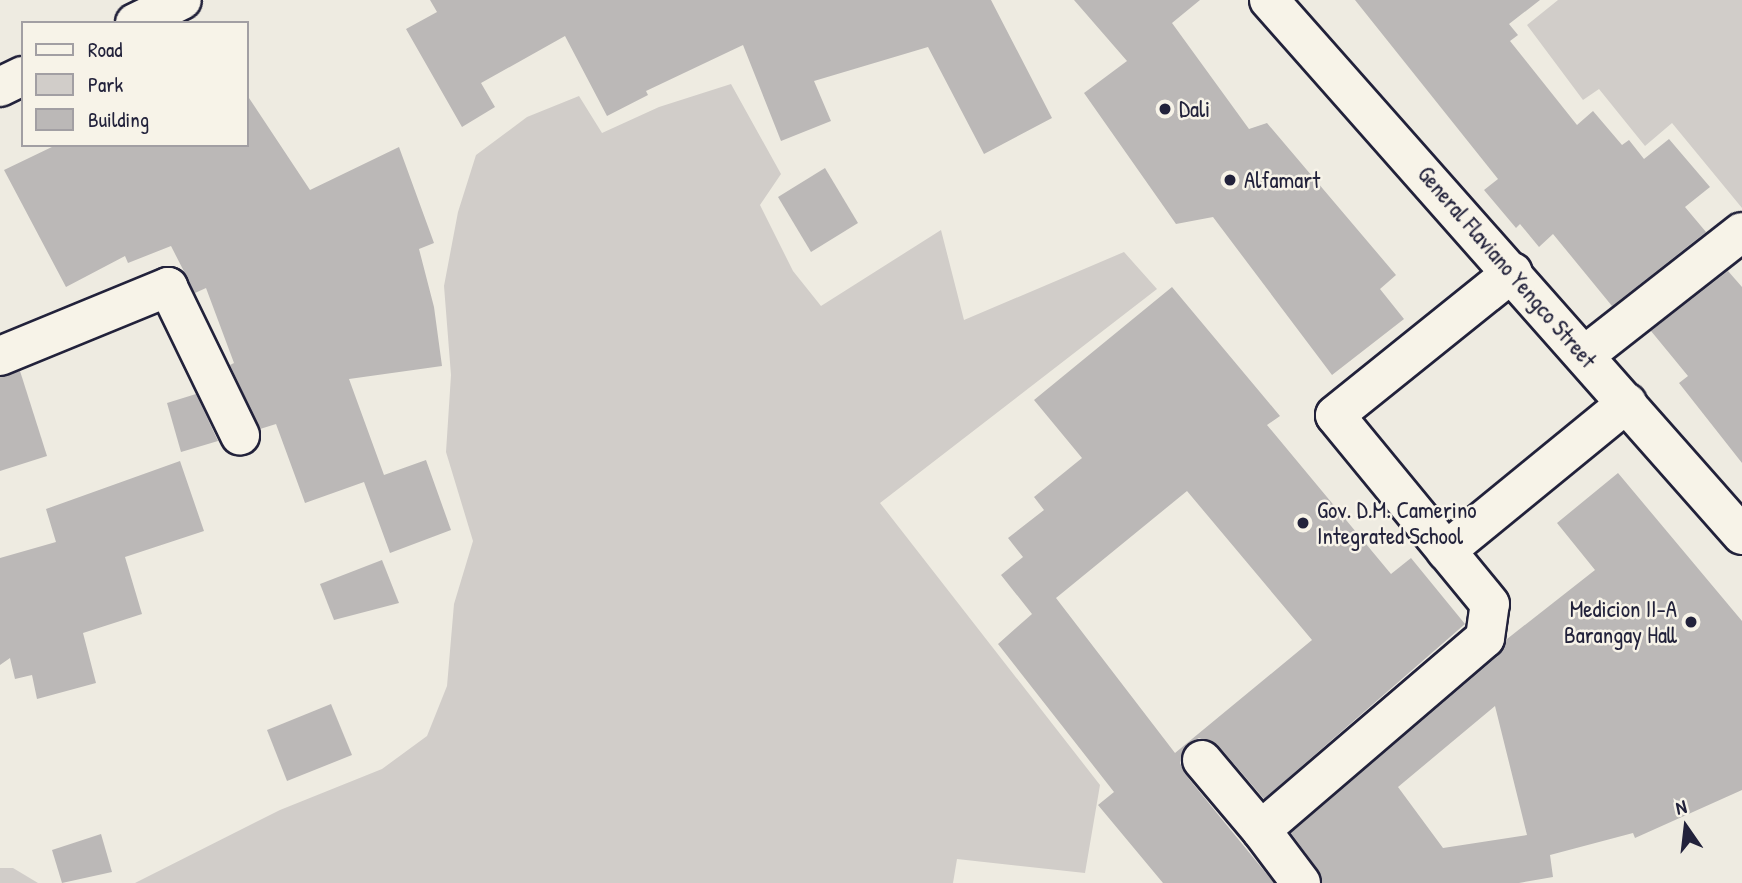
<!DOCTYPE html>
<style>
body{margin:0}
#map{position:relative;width:1742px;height:883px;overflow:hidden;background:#eeebe1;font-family:"Patrick Hand",sans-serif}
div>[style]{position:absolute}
.green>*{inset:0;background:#d1cdc9}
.building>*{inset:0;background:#bbb8b7}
.roads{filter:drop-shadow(2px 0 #22223b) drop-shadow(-2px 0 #22223b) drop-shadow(0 2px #22223b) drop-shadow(0 -2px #22223b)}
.minor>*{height:38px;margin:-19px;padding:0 19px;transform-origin:19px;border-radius:19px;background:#f7f3e8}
.major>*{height:38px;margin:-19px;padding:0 19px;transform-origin:19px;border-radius:19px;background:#f7f3e8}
.dots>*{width:19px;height:19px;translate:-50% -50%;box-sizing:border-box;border:4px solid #f7f3e8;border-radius:50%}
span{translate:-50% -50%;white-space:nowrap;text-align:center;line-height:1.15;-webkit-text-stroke:5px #f7f3e8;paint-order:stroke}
.poi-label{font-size:23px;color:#22223b}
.left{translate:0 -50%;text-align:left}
.right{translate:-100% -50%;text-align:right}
.street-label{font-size:23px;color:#22223b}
.legend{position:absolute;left:21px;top:21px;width:228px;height:126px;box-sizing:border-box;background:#f7f3e8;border:2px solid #a29fa3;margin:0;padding:9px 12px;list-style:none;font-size:21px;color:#22223b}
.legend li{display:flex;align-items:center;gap:14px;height:35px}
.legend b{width:35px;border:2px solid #a29fa3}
.north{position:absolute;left:1651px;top:792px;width:70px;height:70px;-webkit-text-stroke:5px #f7f3e8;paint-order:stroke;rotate:346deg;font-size:19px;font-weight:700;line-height:28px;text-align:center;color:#22223b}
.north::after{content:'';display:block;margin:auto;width:24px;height:32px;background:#22223b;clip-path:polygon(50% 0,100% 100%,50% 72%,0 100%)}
</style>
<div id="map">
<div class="green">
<div style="clip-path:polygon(1558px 0,1742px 0,1742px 208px,1672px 123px,1645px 146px,1599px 89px,1583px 100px,1527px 25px)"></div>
<div style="clip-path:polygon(731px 84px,781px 174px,760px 205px,793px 271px,821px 306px,941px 230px,964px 320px,1124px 252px,1157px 289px,880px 503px,1100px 785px,1085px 873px,957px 859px,953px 883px,135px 883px,280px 810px,382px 769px,427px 736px,447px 686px,454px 604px,473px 541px,446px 452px,451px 375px,444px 286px,458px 212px,476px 155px,527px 117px,579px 96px,602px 133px,659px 107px)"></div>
<div style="clip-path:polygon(0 868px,13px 868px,38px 883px,0 883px)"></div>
</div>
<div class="building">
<div style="clip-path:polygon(430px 0,991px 0,1052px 118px,984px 154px,928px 47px,814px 81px,831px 121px,781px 141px,743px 45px,646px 91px,648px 95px,607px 116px,565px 36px,481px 83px,495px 107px,462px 127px,406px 29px,437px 12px)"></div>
<div style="clip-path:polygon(1074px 0,1200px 0,1172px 23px,1249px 129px,1267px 123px,1396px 275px,1380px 289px,1404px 319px,1332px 375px,1213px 217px,1176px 224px,1084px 93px,1127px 61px)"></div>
<div style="clip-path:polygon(1355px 0,1540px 0,1509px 24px,1518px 35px,1510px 41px,1577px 125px,1593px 111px,1622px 145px,1629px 140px,1644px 159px,1669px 139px,1710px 187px,1685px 207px,1706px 232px,1612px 306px,1553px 234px,1539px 247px,1520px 224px,1516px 228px,1484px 190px,1498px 179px)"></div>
<div style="clip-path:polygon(247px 95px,310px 190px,399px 147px,434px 243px,419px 249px,434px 307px,442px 366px,349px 379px,384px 475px,426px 460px,451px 530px,390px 553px,364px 482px,305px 503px,276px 424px,260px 429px,230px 365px,234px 363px,206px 288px,195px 293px,171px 246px,128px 263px,125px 256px,66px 287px,4px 170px,56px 145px,247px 145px)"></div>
<div style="clip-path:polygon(825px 168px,858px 223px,811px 252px,778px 197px)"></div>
<div style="clip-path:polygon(1728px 271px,1742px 287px,1742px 463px,1679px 383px,1688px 376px,1651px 331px)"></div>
<div style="clip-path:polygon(evenodd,1172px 287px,1280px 416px,1267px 425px,1391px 574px,1411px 558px,1465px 624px,1264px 799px,1218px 745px,1199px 738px,1187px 744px,1180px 763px,1185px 774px,1274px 883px,1163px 883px,1098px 805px,1114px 792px,998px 644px,1032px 614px,1001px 575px,1023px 557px,1008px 538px,1044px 510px,1034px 497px,1082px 458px,1034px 400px,1172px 287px,1187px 491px,1312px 640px,1175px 753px,1056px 598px,1187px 491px)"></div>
<div style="clip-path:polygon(20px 371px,47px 456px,0 471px,0 377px)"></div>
<div style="clip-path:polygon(196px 394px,218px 441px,181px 452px,167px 403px)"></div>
<div style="clip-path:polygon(180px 461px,204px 531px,125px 557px,142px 614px,83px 633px,96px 683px,37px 699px,32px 675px,15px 679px,10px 658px,0 665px,0 558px,56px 542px,46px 509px)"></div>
<div style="clip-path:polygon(evenodd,1618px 473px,1742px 621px,1742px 790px,1635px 838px,1633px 833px,1550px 855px,1553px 877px,1519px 883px,1322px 883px,1318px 870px,1291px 833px,1499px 655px,1507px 639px,1595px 570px,1557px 523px,1618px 473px,1495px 706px,1527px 835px,1443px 848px,1398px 787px,1495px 706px)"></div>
<div style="clip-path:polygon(382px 560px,399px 603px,334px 620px,320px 584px)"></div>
<div style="clip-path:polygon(331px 704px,352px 755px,287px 781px,267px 730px)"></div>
<div style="clip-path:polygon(101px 834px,112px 872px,62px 883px,52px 850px)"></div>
</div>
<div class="roads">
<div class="minor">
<div style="left:135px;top:23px;width:52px;rotate:-26.1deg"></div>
<div style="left:0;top:87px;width:25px;rotate:-26deg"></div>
<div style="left:1585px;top:355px;width:199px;rotate:-38.1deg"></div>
<div style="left:0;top:356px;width:182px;rotate:-22.3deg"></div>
<div style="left:168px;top:287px;width:165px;rotate:64.1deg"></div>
<div style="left:1446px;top:551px;width:234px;rotate:-39.3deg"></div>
<div style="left:1202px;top:760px;width:92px;rotate:49.9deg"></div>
<div style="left:1301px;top:883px;width:66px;rotate:-127deg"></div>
<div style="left:1261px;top:830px;width:295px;rotate:-40.6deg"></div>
<div style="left:1485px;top:638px;width:34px;rotate:-82deg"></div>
<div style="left:1490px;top:604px;width:244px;rotate:-129.4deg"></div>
<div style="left:1335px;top:415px;width:228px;rotate:-38.8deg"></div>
</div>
<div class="major">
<div style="left:1269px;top:0;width:714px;rotate:48.52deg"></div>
</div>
</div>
<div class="dots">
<div style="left:1165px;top:109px;background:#22223b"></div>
<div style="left:1230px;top:180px;background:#22223b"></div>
<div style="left:1303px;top:523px;background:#22223b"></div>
<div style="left:1691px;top:622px;background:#22223b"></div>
</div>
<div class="poi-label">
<span class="left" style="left:1179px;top:109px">Dali</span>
<span class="left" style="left:1244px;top:180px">Alfamart</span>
<span class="left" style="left:1317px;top:523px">Gov. D.M. Camerino<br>Integrated School</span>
<span class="right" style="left:1677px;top:622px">Medicion II-A<br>Barangay Hall</span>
</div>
<div class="street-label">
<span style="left:1507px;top:267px;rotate:49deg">General Flaviano Yengco Street</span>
</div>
<ul class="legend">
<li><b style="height:9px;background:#f7f3e8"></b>Road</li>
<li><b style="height:19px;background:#d1cdc9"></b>Park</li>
<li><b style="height:19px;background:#bbb8b7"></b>Building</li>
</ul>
<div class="north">N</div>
</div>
